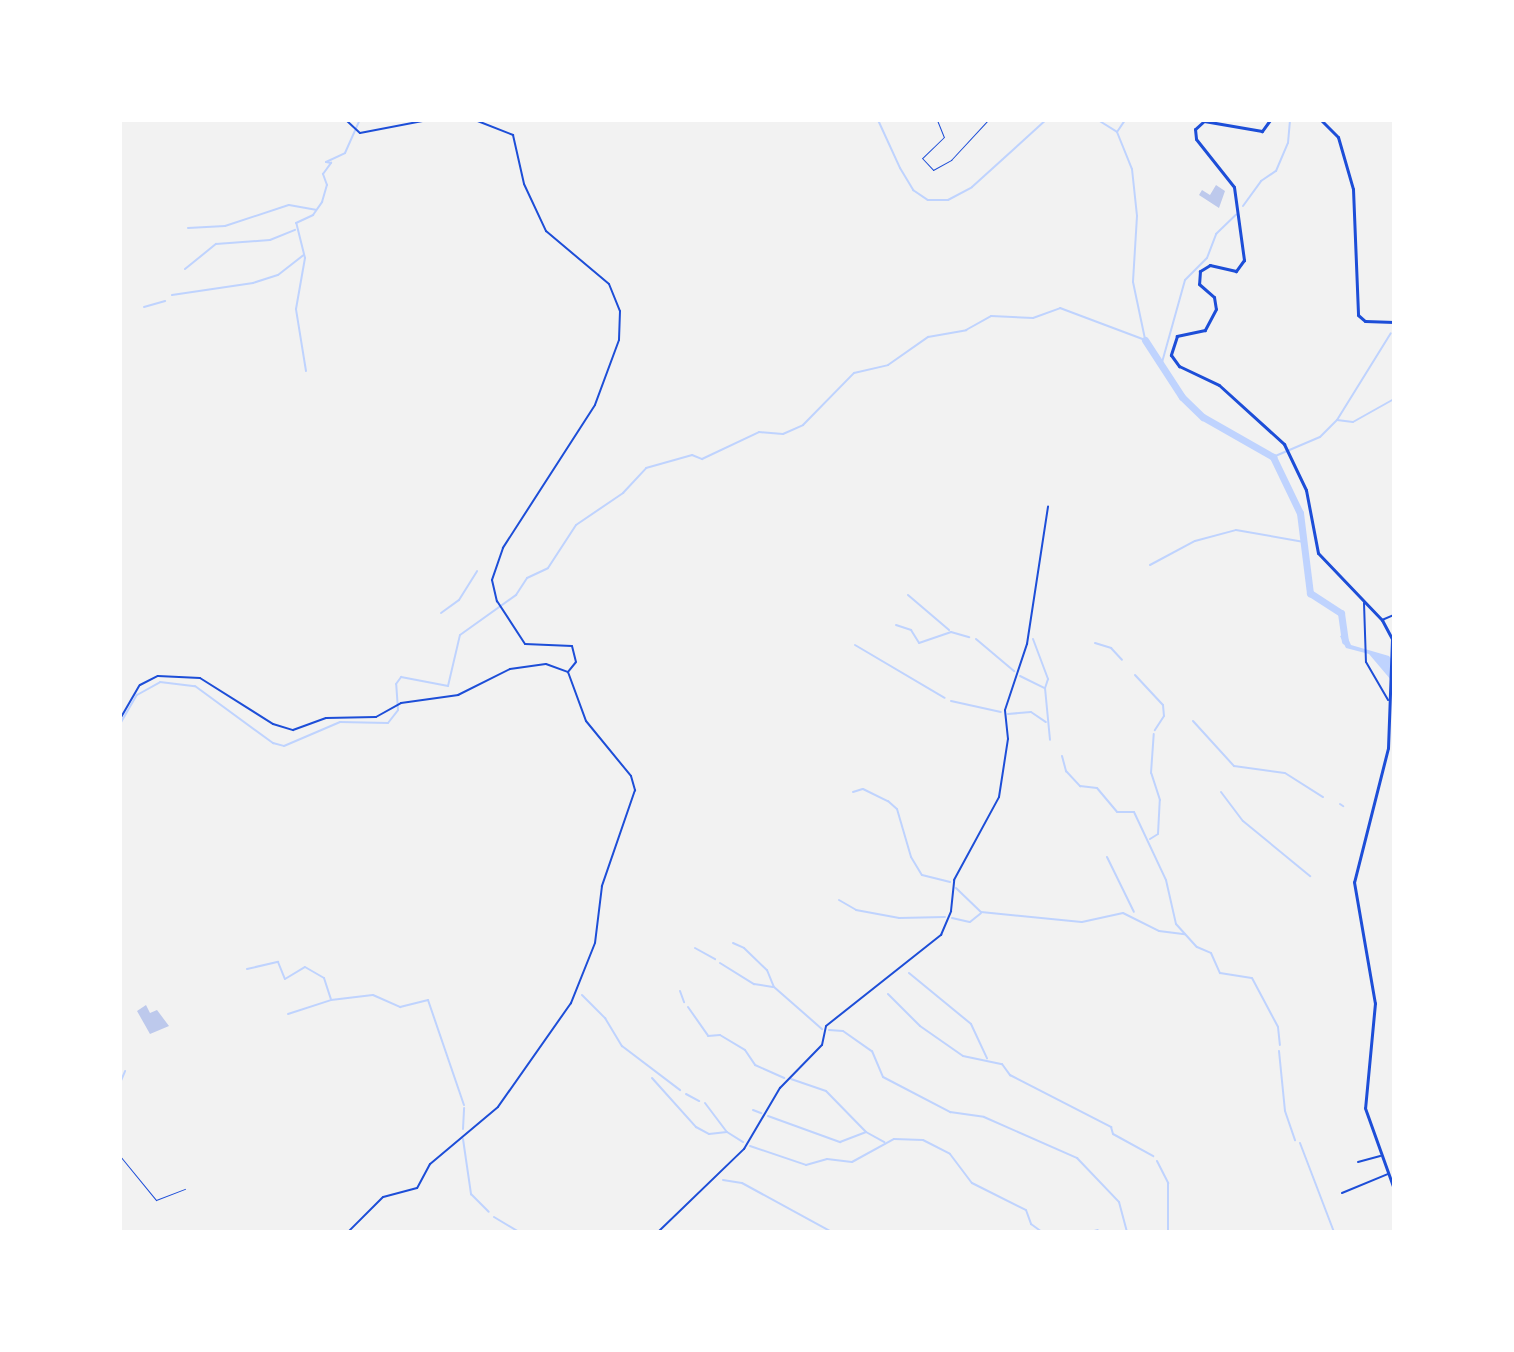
<!DOCTYPE html>
<style>
body{margin:0}
#map{position:relative;width:1514px;height:1352px;overflow:hidden;background:#f2f2f2;font-family:"Roboto Condensed",sans-serif}
div>[style]{position:absolute}
.water>*{inset:0;background:#bfd3fe}
.stream>*{height:2px;margin:-1px;padding:0 1px;transform-origin:1px;border-radius:1px;background:#bfd3fe}
.river>*{height:7px;margin:-3.5px;padding:0 3.5px;transform-origin:3.5px;border-radius:3.5px;background:#bfd3fe}
.building>*{inset:0;background:#bdc9ec}
.path>*{height:1px;margin:-0.5px;padding:0 0.5px;transform-origin:0.5px;border-radius:0.5px;background:#1d4ed8}
.service>*{height:1px;margin:-0.5px;padding:0 0.5px;transform-origin:0.5px;border-radius:0.5px;background:#1d4ed8}
.minor>*{height:2px;margin:-1px;padding:0 1px;transform-origin:1px;border-radius:1px;background:#1d4ed8}
.tertiary>*{height:3px;margin:-1.5px;padding:0 1.5px;transform-origin:1.5px;border-radius:1.5px;background:#1d4ed8}
span{translate:-50% -50%;white-space:nowrap;text-align:center;line-height:1.15;-webkit-text-stroke:8px #fff;paint-order:stroke}
.frame{position:absolute;inset:0;border:122px solid #fff;pointer-events:none}
</style>
<div id="map">
<div class="water">
<div style="clip-path:polygon(1346px 634px,1351px 645px,1389px 656px,1394px 663px,1391px 680px,1369px 654px,1346px 648px,1340px 636px)"></div>
</div>
<div class="stream">
<div style="left:878px;top:120px;width:53px;rotate:65.4deg"></div>
<div style="left:900px;top:168px;width:26px;rotate:59deg"></div>
<div style="left:913px;top:190px;width:18px;rotate:34deg"></div>
<div style="left:928px;top:200px;width:20px"></div>
<div style="left:948px;top:200px;width:27px;rotate:-28deg"></div>
<div style="left:972px;top:187px;width:100px;rotate:-42.2deg"></div>
<div style="left:1098px;top:120px;width:22px;rotate:32deg"></div>
<div style="left:1117px;top:132px;width:40px;rotate:68deg"></div>
<div style="left:1132px;top:169px;width:47px;rotate:83.9deg"></div>
<div style="left:1137px;top:216px;width:66px;rotate:93.5deg"></div>
<div style="left:1133px;top:282px;width:58px;rotate:78.1deg"></div>
<div style="left:1117px;top:132px;width:14px;rotate:-56deg"></div>
<div style="left:1243px;top:206px;width:31px;rotate:-54deg"></div>
<div style="left:1261px;top:181px;width:18px;rotate:-34deg"></div>
<div style="left:1276px;top:171px;width:30px;rotate:-67deg"></div>
<div style="left:1288px;top:143px;width:23px;rotate:-85deg"></div>
<div style="left:188px;top:228px;width:37px;rotate:-3deg"></div>
<div style="left:225px;top:226px;width:67px;rotate:-18.2deg"></div>
<div style="left:289px;top:205px;width:27px;rotate:10deg"></div>
<div style="left:185px;top:269px;width:40px;rotate:-39deg"></div>
<div style="left:216px;top:244px;width:54px;rotate:-4.2deg"></div>
<div style="left:270px;top:240px;width:27px;rotate:-22deg"></div>
<div style="left:172px;top:295px;width:82px;rotate:-8.4deg"></div>
<div style="left:253px;top:283px;width:26px;rotate:-18deg"></div>
<div style="left:278px;top:275px;width:33px;rotate:-38deg"></div>
<div style="left:144px;top:307px;width:22px;rotate:-16deg"></div>
<div style="left:1161px;top:366px;width:89px;rotate:-74.4deg"></div>
<div style="left:1185px;top:280px;width:31px;rotate:-45deg"></div>
<div style="left:1207px;top:258px;width:26px;rotate:-69deg"></div>
<div style="left:1216px;top:234px;width:28px;rotate:-44deg"></div>
<div style="left:306px;top:371px;width:63px;rotate:-99.2deg"></div>
<div style="left:296px;top:309px;width:52px;rotate:-80deg"></div>
<div style="left:305px;top:258px;width:36px;rotate:-104deg"></div>
<div style="left:296px;top:223px;width:19px;rotate:-25deg"></div>
<div style="left:313px;top:215px;width:16px;rotate:-55deg"></div>
<div style="left:322px;top:202px;width:18px;rotate:-74deg"></div>
<div style="left:327px;top:185px;width:12px;rotate:-110deg"></div>
<div style="left:323px;top:174px;width:14px;rotate:-54deg"></div>
<div style="left:331px;top:163px;width:5px;rotate:-169deg"></div>
<div style="left:326px;top:162px;width:21px;rotate:-25deg"></div>
<div style="left:345px;top:153px;width:36px;rotate:-66deg"></div>
<div style="left:1337px;top:420px;width:102px;rotate:-58.2deg"></div>
<div style="left:1273px;top:457px;width:51px;rotate:-23.1deg"></div>
<div style="left:1320px;top:437px;width:24px;rotate:-45deg"></div>
<div style="left:1337px;top:420px;width:16px;rotate:7deg"></div>
<div style="left:1353px;top:422px;width:47px;rotate:-29.3deg"></div>
<div style="left:1150px;top:565px;width:51px;rotate:-28.1deg"></div>
<div style="left:1195px;top:541px;width:42px;rotate:-15deg"></div>
<div style="left:1236px;top:530px;width:69px;rotate:10deg"></div>
<div style="left:908px;top:595px;width:54px;rotate:40.5deg"></div>
<div style="left:441px;top:613px;width:22px;rotate:-36deg"></div>
<div style="left:459px;top:600px;width:34px;rotate:-58deg"></div>
<div style="left:896px;top:625px;width:16px;rotate:18deg"></div>
<div style="left:911px;top:630px;width:15px;rotate:58deg"></div>
<div style="left:919px;top:643px;width:34px;rotate:-19deg"></div>
<div style="left:951px;top:632px;width:19px;rotate:16deg"></div>
<div style="left:976px;top:639px;width:50px;rotate:40.1deg"></div>
<div style="left:1033px;top:639px;width:43px;rotate:69.4deg"></div>
<div style="left:1048px;top:679px;width:9px;rotate:108deg"></div>
<div style="left:1095px;top:643px;width:17px;rotate:17deg"></div>
<div style="left:1111px;top:648px;width:16px;rotate:47deg"></div>
<div style="left:855px;top:645px;width:104px;rotate:30.5deg"></div>
<div style="left:1135px;top:675px;width:41px;rotate:47deg"></div>
<div style="left:1163px;top:705px;width:11px;rotate:85deg"></div>
<div style="left:1164px;top:716px;width:17px;rotate:123deg"></div>
<div style="left:1020px;top:676px;width:28px;rotate:26deg"></div>
<div style="left:1045px;top:688px;width:52px;rotate:84.5deg"></div>
<div style="left:951px;top:701px;width:51px;rotate:12.4deg"></div>
<div style="left:1008px;top:714px;width:23px;rotate:-5deg"></div>
<div style="left:1031px;top:712px;width:18px;rotate:34deg"></div>
<div style="left:1193px;top:721px;width:61px;rotate:47.7deg"></div>
<div style="left:1234px;top:766px;width:51px;rotate:7.8deg"></div>
<div style="left:1285px;top:773px;width:45px;rotate:32.3deg"></div>
<div style="left:120px;top:724px;width:34px;rotate:-60deg"></div>
<div style="left:137px;top:695px;width:26px;rotate:-29deg"></div>
<div style="left:160px;top:682px;width:35px;rotate:7deg"></div>
<div style="left:195px;top:686px;width:97px;rotate:36.2deg"></div>
<div style="left:273px;top:743px;width:11px;rotate:15deg"></div>
<div style="left:284px;top:746px;width:61px;rotate:-23.2deg"></div>
<div style="left:340px;top:722px;width:48px;rotate:1.2deg"></div>
<div style="left:388px;top:723px;width:16px;rotate:-52deg"></div>
<div style="left:398px;top:710px;width:26px;rotate:-94deg"></div>
<div style="left:396px;top:684px;width:9px;rotate:-54deg"></div>
<div style="left:401px;top:677px;width:48px;rotate:10.8deg"></div>
<div style="left:448px;top:686px;width:52px;rotate:-76.8deg"></div>
<div style="left:460px;top:635px;width:69px;rotate:-35.5deg"></div>
<div style="left:516px;top:595px;width:20px;rotate:-57deg"></div>
<div style="left:527px;top:578px;width:23px;rotate:-25deg"></div>
<div style="left:548px;top:568px;width:51px;rotate:-56.9deg"></div>
<div style="left:576px;top:525px;width:57px;rotate:-34.2deg"></div>
<div style="left:623px;top:493px;width:34px;rotate:-47deg"></div>
<div style="left:646px;top:468px;width:48px;rotate:-15.8deg"></div>
<div style="left:692px;top:455px;width:11px;rotate:22deg"></div>
<div style="left:702px;top:459px;width:63px;rotate:-25.3deg"></div>
<div style="left:759px;top:432px;width:24px;rotate:5deg"></div>
<div style="left:783px;top:434px;width:22px;rotate:-24deg"></div>
<div style="left:803px;top:425px;width:73px;rotate:-45.6deg"></div>
<div style="left:854px;top:373px;width:35px;rotate:-13deg"></div>
<div style="left:888px;top:365px;width:49px;rotate:-35deg"></div>
<div style="left:928px;top:337px;width:39px;rotate:-10deg"></div>
<div style="left:966px;top:330px;width:29px;rotate:-29deg"></div>
<div style="left:991px;top:316px;width:42px;rotate:2.7deg"></div>
<div style="left:1033px;top:318px;width:29px;rotate:-20deg"></div>
<div style="left:1060px;top:308px;width:91px;rotate:20.6deg"></div>
<div style="left:1062px;top:756px;width:16px;rotate:75deg"></div>
<div style="left:1066px;top:771px;width:21px;rotate:47deg"></div>
<div style="left:1080px;top:786px;width:17px;rotate:7deg"></div>
<div style="left:1097px;top:788px;width:31px;rotate:50deg"></div>
<div style="left:1117px;top:812px;width:17px"></div>
<div style="left:1134px;top:812px;width:75px;rotate:64.8deg"></div>
<div style="left:1166px;top:880px;width:45px;rotate:77.2deg"></div>
<div style="left:1176px;top:924px;width:31px;rotate:48deg"></div>
<div style="left:1197px;top:947px;width:15px;rotate:23deg"></div>
<div style="left:1211px;top:953px;width:22px;rotate:66deg"></div>
<div style="left:1220px;top:973px;width:32px;rotate:9deg"></div>
<div style="left:1252px;top:978px;width:55px;rotate:62deg"></div>
<div style="left:1278px;top:1027px;width:18px;rotate:84deg"></div>
<div style="left:853px;top:792px;width:10px;rotate:-17deg"></div>
<div style="left:863px;top:789px;width:28px;rotate:26deg"></div>
<div style="left:888px;top:801px;width:12px;rotate:42deg"></div>
<div style="left:897px;top:809px;width:50px;rotate:73.7deg"></div>
<div style="left:911px;top:857px;width:21px;rotate:59deg"></div>
<div style="left:922px;top:875px;width:29px;rotate:14deg"></div>
<div style="left:1221px;top:792px;width:36px;rotate:53deg"></div>
<div style="left:1243px;top:821px;width:87px;rotate:39.4deg"></div>
<div style="left:1340px;top:804px;width:4px;rotate:34deg"></div>
<div style="left:1150px;top:839px;width:9px;rotate:-32deg"></div>
<div style="left:1158px;top:834px;width:34px;rotate:-87deg"></div>
<div style="left:1160px;top:800px;width:28px;rotate:-108deg"></div>
<div style="left:1151px;top:773px;width:39px;rotate:-86deg"></div>
<div style="left:1107px;top:857px;width:61px;rotate:63.9deg"></div>
<div style="left:956px;top:888px;width:35px;rotate:44deg"></div>
<div style="left:981px;top:912px;width:101px;rotate:5.7deg"></div>
<div style="left:1082px;top:922px;width:42px;rotate:-12.4deg"></div>
<div style="left:1123px;top:913px;width:40px;rotate:26.6deg"></div>
<div style="left:1159px;top:931px;width:26px;rotate:7deg"></div>
<div style="left:839px;top:900px;width:20px;rotate:30deg"></div>
<div style="left:856px;top:910px;width:44px;rotate:10.5deg"></div>
<div style="left:899px;top:918px;width:46px;rotate:-1.2deg"></div>
<div style="left:952px;top:918px;width:18px;rotate:13deg"></div>
<div style="left:970px;top:922px;width:14px;rotate:-39deg"></div>
<div style="left:733px;top:943px;width:12px;rotate:24deg"></div>
<div style="left:744px;top:948px;width:32px;rotate:44deg"></div>
<div style="left:767px;top:970px;width:18px;rotate:68deg"></div>
<div style="left:774px;top:987px;width:64px;rotate:41.2deg"></div>
<div style="left:695px;top:948px;width:23px;rotate:29deg"></div>
<div style="left:720px;top:963px;width:40px;rotate:32deg"></div>
<div style="left:754px;top:984px;width:19px;rotate:9deg"></div>
<div style="left:247px;top:969px;width:32px;rotate:-13deg"></div>
<div style="left:278px;top:962px;width:18px;rotate:68deg"></div>
<div style="left:285px;top:979px;width:23px;rotate:-31deg"></div>
<div style="left:305px;top:967px;width:22px;rotate:30deg"></div>
<div style="left:324px;top:978px;width:22px;rotate:72deg"></div>
<div style="left:909px;top:973px;width:80px;rotate:39.4deg"></div>
<div style="left:971px;top:1024px;width:38px;rotate:65deg"></div>
<div style="left:680px;top:991px;width:12px;rotate:70deg"></div>
<div style="left:888px;top:994px;width:45px;rotate:45deg"></div>
<div style="left:920px;top:1026px;width:52px;rotate:34.9deg"></div>
<div style="left:963px;top:1056px;width:40px;rotate:12deg"></div>
<div style="left:1002px;top:1064px;width:14px;rotate:54deg"></div>
<div style="left:1010px;top:1075px;width:114px;rotate:27.2deg"></div>
<div style="left:1111px;top:1127px;width:7px;rotate:74deg"></div>
<div style="left:1113px;top:1134px;width:46px;rotate:28.8deg"></div>
<div style="left:582px;top:995px;width:33px;rotate:45deg"></div>
<div style="left:605px;top:1018px;width:33px;rotate:59deg"></div>
<div style="left:622px;top:1046px;width:73px;rotate:37.2deg"></div>
<div style="left:688px;top:1007px;width:35px;rotate:55deg"></div>
<div style="left:708px;top:1036px;width:12px;rotate:-5deg"></div>
<div style="left:720px;top:1035px;width:29px;rotate:31deg"></div>
<div style="left:745px;top:1050px;width:18px;rotate:56deg"></div>
<div style="left:755px;top:1065px;width:32px;rotate:24deg"></div>
<div style="left:288px;top:1014px;width:45px;rotate:-18deg"></div>
<div style="left:331px;top:1000px;width:42px;rotate:-6.8deg"></div>
<div style="left:373px;top:995px;width:30px;rotate:24deg"></div>
<div style="left:400px;top:1007px;width:29px;rotate:-14deg"></div>
<div style="left:428px;top:1000px;width:111px;rotate:71.1deg"></div>
<div style="left:829px;top:1030px;width:14px;rotate:4deg"></div>
<div style="left:843px;top:1031px;width:35px;rotate:35deg"></div>
<div style="left:872px;top:1051px;width:28px;rotate:67deg"></div>
<div style="left:883px;top:1077px;width:76px;rotate:27.6deg"></div>
<div style="left:950px;top:1112px;width:34px;rotate:8deg"></div>
<div style="left:984px;top:1117px;width:102px;rotate:23.8deg"></div>
<div style="left:1077px;top:1158px;width:61px;rotate:46.3deg"></div>
<div style="left:1119px;top:1202px;width:31px;rotate:75deg"></div>
<div style="left:1279px;top:1051px;width:60px;rotate:84.3deg"></div>
<div style="left:1285px;top:1111px;width:31px;rotate:71deg"></div>
<div style="left:652px;top:1078px;width:66px;rotate:48.1deg"></div>
<div style="left:696px;top:1127px;width:15px;rotate:28deg"></div>
<div style="left:709px;top:1134px;width:18px;rotate:-6deg"></div>
<div style="left:791px;top:1079px;width:37px;rotate:19deg"></div>
<div style="left:826px;top:1091px;width:57px;rotate:45.7deg"></div>
<div style="left:866px;top:1132px;width:21px;rotate:29deg"></div>
<div style="left:120px;top:1083px;width:13px;rotate:-67deg"></div>
<div style="left:686px;top:1094px;width:15px;rotate:28deg"></div>
<div style="left:705px;top:1103px;width:36px;rotate:53deg"></div>
<div style="left:727px;top:1132px;width:19px;rotate:32deg"></div>
<div style="left:753px;top:1110px;width:9px;rotate:21deg"></div>
<div style="left:768px;top:1116px;width:77px;rotate:19.9deg"></div>
<div style="left:840px;top:1142px;width:28px;rotate:-21deg"></div>
<div style="left:463px;top:1129px;width:21px;rotate:-87deg"></div>
<div style="left:463px;top:1139px;width:56px;rotate:81.7deg"></div>
<div style="left:471px;top:1194px;width:25px;rotate:45deg"></div>
<div style="left:1300px;top:1143px;width:95px;rotate:69.1deg"></div>
<div style="left:750px;top:1146px;width:59px;rotate:18.7deg"></div>
<div style="left:806px;top:1165px;width:22px;rotate:-16deg"></div>
<div style="left:827px;top:1159px;width:25px;rotate:7deg"></div>
<div style="left:852px;top:1162px;width:48px;rotate:-28.7deg"></div>
<div style="left:894px;top:1139px;width:29px;rotate:2deg"></div>
<div style="left:923px;top:1140px;width:30px;rotate:27deg"></div>
<div style="left:950px;top:1154px;width:36px;rotate:53deg"></div>
<div style="left:972px;top:1183px;width:60px;rotate:26.6deg"></div>
<div style="left:1026px;top:1210px;width:15px;rotate:70deg"></div>
<div style="left:1031px;top:1224px;width:14px;rotate:36deg"></div>
<div style="left:1157px;top:1161px;width:25px;rotate:63deg"></div>
<div style="left:1168px;top:1183px;width:49px;rotate:90deg"></div>
<div style="left:723px;top:1180px;width:19px;rotate:9deg"></div>
<div style="left:742px;top:1183px;width:102px;rotate:28.6deg"></div>
<div style="left:494px;top:1217px;width:29px;rotate:31deg"></div>
<div style="left:1091px;top:1232px;width:7px;rotate:-16deg"></div>
</div>
<div class="river">
<div style="left:1145px;top:340px;width:68px;rotate:57deg"></div>
<div style="left:1182px;top:397px;width:29px;rotate:44deg"></div>
<div style="left:1203px;top:417px;width:81px;rotate:29.7deg"></div>
<div style="left:1273px;top:457px;width:62px;rotate:64.3deg"></div>
<div style="left:1300px;top:513px;width:81px;rotate:82.9deg"></div>
<div style="left:1310px;top:593px;width:37px;rotate:33deg"></div>
<div style="left:1341px;top:613px;width:28px;rotate:82deg"></div>
</div>
<div class="building">
<div style="clip-path:polygon(1216px 185px,1225px 191px,1219px 208px,1199px 195px,1202px 190px,1210px 195px)"></div>
<div style="clip-path:polygon(146px 1005px,150px 1013px,157px 1010px,169px 1026px,150px 1034px,137px 1011px)"></div>
</div>
<div class="path">
<div style="left:937px;top:120px;width:18px;rotate:68deg"></div>
<div style="left:944px;top:137px;width:30px;rotate:136deg"></div>
<div style="left:922px;top:158px;width:16px;rotate:47deg"></div>
<div style="left:933px;top:170px;width:21px;rotate:-29deg"></div>
<div style="left:951px;top:160px;width:54px;rotate:-47.2deg"></div>
</div>
<div class="service">
<div style="left:120px;top:1156px;width:57px;rotate:50.7deg"></div>
<div style="left:156px;top:1200px;width:31px;rotate:-21deg"></div>
</div>
<div class="minor">
<div style="left:346px;top:120px;width:19px;rotate:43deg"></div>
<div style="left:360px;top:133px;width:69px;rotate:-10.8deg"></div>
<div style="left:475px;top:120px;width:41px;rotate:21.5deg"></div>
<div style="left:513px;top:135px;width:50px;rotate:77.3deg"></div>
<div style="left:524px;top:184px;width:52px;rotate:64.9deg"></div>
<div style="left:546px;top:231px;width:82px;rotate:40.1deg"></div>
<div style="left:609px;top:284px;width:29px;rotate:68deg"></div>
<div style="left:620px;top:311px;width:29px;rotate:92deg"></div>
<div style="left:619px;top:340px;width:69px;rotate:110.3deg"></div>
<div style="left:595px;top:405px;width:170px;rotate:122.8deg"></div>
<div style="left:503px;top:548px;width:34px;rotate:109deg"></div>
<div style="left:492px;top:580px;width:22px;rotate:77deg"></div>
<div style="left:497px;top:601px;width:51px;rotate:56.9deg"></div>
<div style="left:525px;top:644px;width:47px;rotate:2.4deg"></div>
<div style="left:572px;top:646px;width:16px;rotate:76deg"></div>
<div style="left:576px;top:662px;width:13px;rotate:129deg"></div>
<div style="left:1364px;top:603px;width:59px;rotate:88.1deg"></div>
<div style="left:1366px;top:662px;width:44px;rotate:59.9deg"></div>
<div style="left:1382px;top:620px;width:13px;rotate:-23deg"></div>
<div style="left:120px;top:719px;width:39px;rotate:-60deg"></div>
<div style="left:140px;top:685px;width:20px;rotate:-27deg"></div>
<div style="left:158px;top:676px;width:42px;rotate:2.7deg"></div>
<div style="left:200px;top:678px;width:86px;rotate:32.2deg"></div>
<div style="left:273px;top:724px;width:21px;rotate:17deg"></div>
<div style="left:293px;top:730px;width:35px;rotate:-20deg"></div>
<div style="left:326px;top:718px;width:50px;rotate:-1.1deg"></div>
<div style="left:376px;top:717px;width:29px;rotate:-29deg"></div>
<div style="left:401px;top:703px;width:58px;rotate:-8deg"></div>
<div style="left:458px;top:695px;width:58px;rotate:-26.6deg"></div>
<div style="left:510px;top:669px;width:36px;rotate:-8deg"></div>
<div style="left:546px;top:664px;width:23px;rotate:20deg"></div>
<div style="left:568px;top:672px;width:52px;rotate:69.8deg"></div>
<div style="left:586px;top:721px;width:71px;rotate:50.7deg"></div>
<div style="left:631px;top:776px;width:15px;rotate:74deg"></div>
<div style="left:635px;top:790px;width:102px;rotate:109deg"></div>
<div style="left:602px;top:886px;width:57px;rotate:97deg"></div>
<div style="left:595px;top:943px;width:65px;rotate:111.8deg"></div>
<div style="left:571px;top:1003px;width:127px;rotate:125.1deg"></div>
<div style="left:498px;top:1107px;width:89px;rotate:140deg"></div>
<div style="left:430px;top:1164px;width:27px;rotate:118deg"></div>
<div style="left:417px;top:1188px;width:35px;rotate:165deg"></div>
<div style="left:383px;top:1197px;width:49px;rotate:135deg"></div>
<div style="left:1358px;top:1162px;width:23px;rotate:-15deg"></div>
<div style="left:1342px;top:1193px;width:50px;rotate:-22.4deg"></div>
<div style="left:658px;top:1232px;width:120px;rotate:-44deg"></div>
<div style="left:744px;top:1149px;width:71px;rotate:-59.5deg"></div>
<div style="left:780px;top:1088px;width:60px;rotate:-45.7deg"></div>
<div style="left:822px;top:1045px;width:19px;rotate:-78deg"></div>
<div style="left:826px;top:1026px;width:147px;rotate:-38.4deg"></div>
<div style="left:941px;top:935px;width:26px;rotate:-67deg"></div>
<div style="left:951px;top:911px;width:31px;rotate:-84deg"></div>
<div style="left:954px;top:880px;width:94px;rotate:-61.5deg"></div>
<div style="left:999px;top:797px;width:59px;rotate:-81.2deg"></div>
<div style="left:1008px;top:739px;width:29px;rotate:-96deg"></div>
<div style="left:1005px;top:710px;width:70px;rotate:-71.6deg"></div>
<div style="left:1027px;top:644px;width:139px;rotate:-81.3deg"></div>
</div>
<div class="tertiary">
<div style="left:1270px;top:120px;width:14px;rotate:126deg"></div>
<div style="left:1262px;top:131px;width:59px;rotate:-170.2deg"></div>
<div style="left:1204px;top:121px;width:12px;rotate:138deg"></div>
<div style="left:1195px;top:129px;width:10px;rotate:84deg"></div>
<div style="left:1196px;top:139px;width:61px;rotate:51.6deg"></div>
<div style="left:1234px;top:187px;width:74px;rotate:82.2deg"></div>
<div style="left:1244px;top:260px;width:14px;rotate:126deg"></div>
<div style="left:1236px;top:271px;width:27px;rotate:-167deg"></div>
<div style="left:1210px;top:265px;width:12px;rotate:149deg"></div>
<div style="left:1200px;top:271px;width:13px;rotate:94deg"></div>
<div style="left:1199px;top:284px;width:20px;rotate:41deg"></div>
<div style="left:1214px;top:297px;width:12px;rotate:81deg"></div>
<div style="left:1216px;top:309px;width:24px;rotate:118deg"></div>
<div style="left:1205px;top:330px;width:29px;rotate:168deg"></div>
<div style="left:1177px;top:336px;width:20px;rotate:108deg"></div>
<div style="left:1171px;top:355px;width:14px;rotate:54deg"></div>
<div style="left:1179px;top:366px;width:44px;rotate:25.4deg"></div>
<div style="left:1219px;top:385px;width:88px;rotate:42.2deg"></div>
<div style="left:1284px;top:444px;width:51px;rotate:64.4deg"></div>
<div style="left:1306px;top:490px;width:64px;rotate:79.2deg"></div>
<div style="left:1318px;top:553px;width:93px;rotate:46.3deg"></div>
<div style="left:1382px;top:620px;width:21px;rotate:62deg"></div>
<div style="left:1392px;top:639px;width:109px;rotate:92.1deg"></div>
<div style="left:1388px;top:748px;width:138px;rotate:104.2deg"></div>
<div style="left:1354px;top:882px;width:123px;rotate:80.2deg"></div>
<div style="left:1375px;top:1003px;width:105px;rotate:95.4deg"></div>
<div style="left:1365px;top:1108px;width:86px;rotate:70.3deg"></div>
<div style="left:1321px;top:120px;width:24px;rotate:45deg"></div>
<div style="left:1338px;top:137px;width:54px;rotate:73.9deg"></div>
<div style="left:1353px;top:189px;width:126px;rotate:87.7deg"></div>
<div style="left:1358px;top:315px;width:9px;rotate:41deg"></div>
<div style="left:1365px;top:321px;width:29px;rotate:2deg"></div>
</div>
<div class="frame"></div>
</div>
